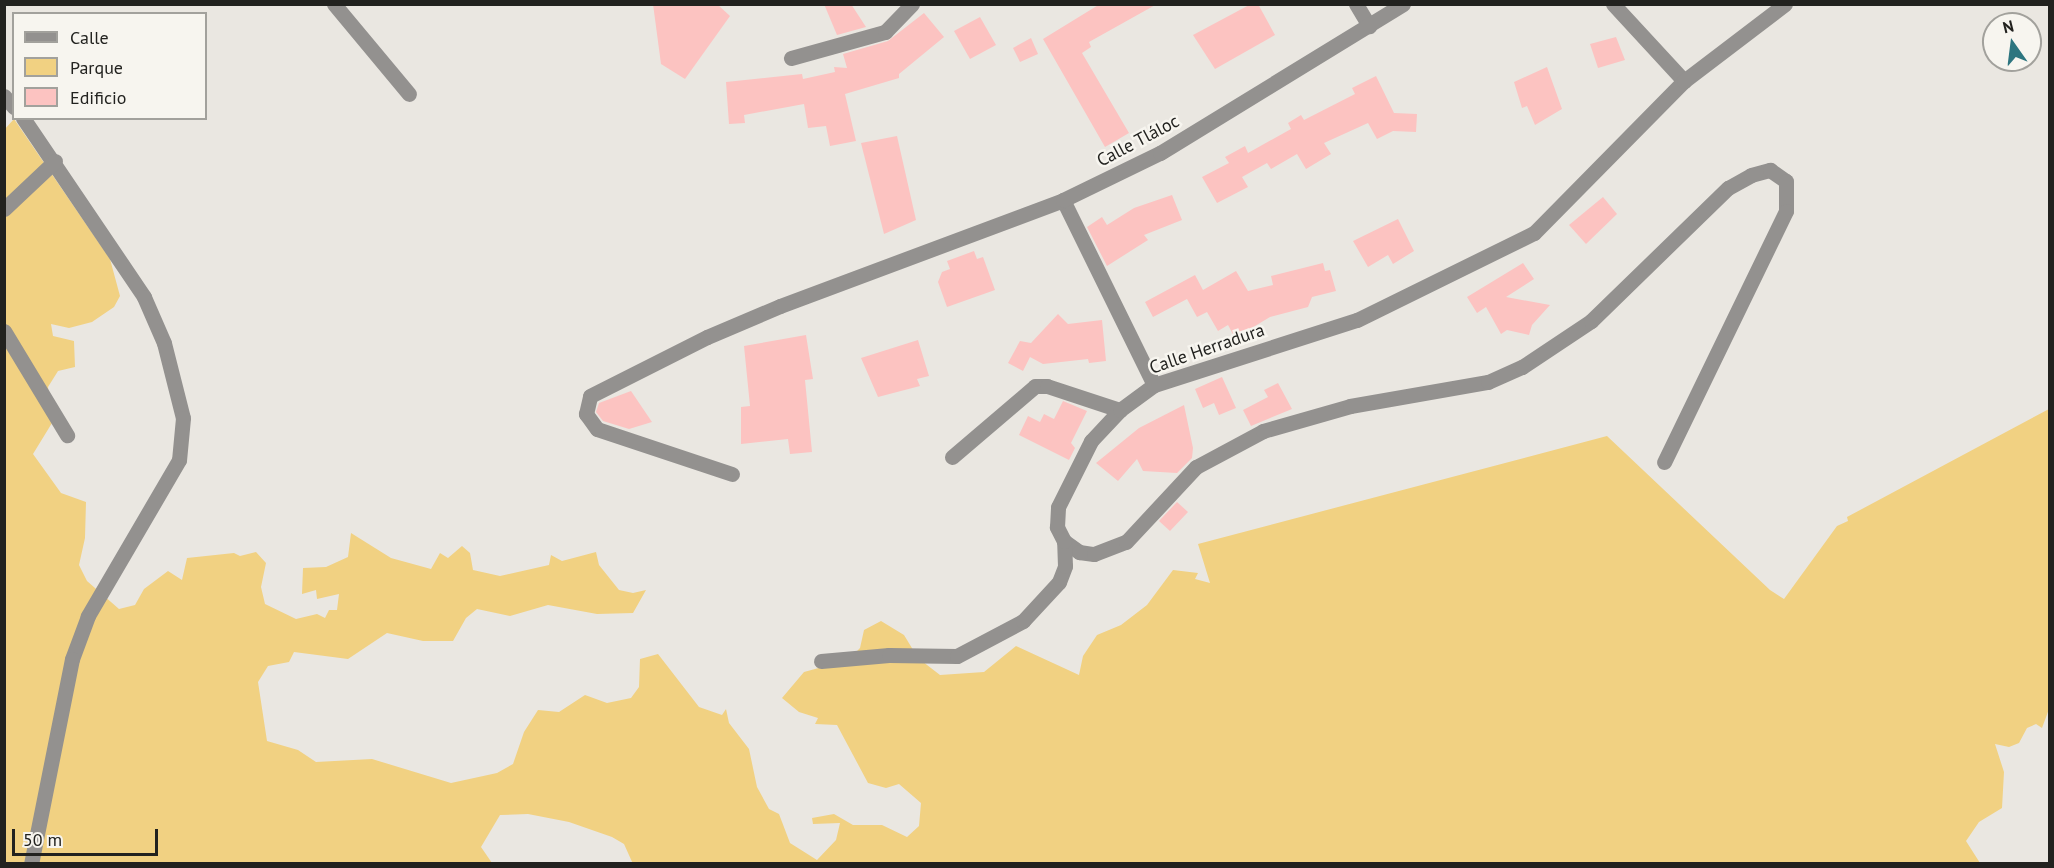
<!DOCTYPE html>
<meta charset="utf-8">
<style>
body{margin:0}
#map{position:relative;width:2054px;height:868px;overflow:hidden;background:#eae7e1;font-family:"PT Sans",sans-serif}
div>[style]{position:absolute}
.green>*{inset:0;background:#f1d182}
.building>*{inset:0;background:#fcc3c1}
.minor>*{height:15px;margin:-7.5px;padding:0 7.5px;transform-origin:7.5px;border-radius:7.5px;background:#93918f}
span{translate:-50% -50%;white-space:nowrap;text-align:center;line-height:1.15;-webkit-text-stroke:5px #f7f5ef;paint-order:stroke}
.street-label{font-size:18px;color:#22221f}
.frame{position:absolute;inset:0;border:6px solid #22221f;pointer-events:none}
.legend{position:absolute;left:12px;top:12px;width:195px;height:108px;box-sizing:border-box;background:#f7f5ef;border:2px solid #a2a19c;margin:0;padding:8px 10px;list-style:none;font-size:18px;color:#22221f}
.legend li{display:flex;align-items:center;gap:12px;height:30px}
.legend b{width:30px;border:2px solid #a2a19c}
.north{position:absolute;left:1982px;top:12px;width:60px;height:60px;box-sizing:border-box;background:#f7f5ef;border:2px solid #a2a19c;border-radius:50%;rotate:346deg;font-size:16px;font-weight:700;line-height:24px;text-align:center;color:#22221f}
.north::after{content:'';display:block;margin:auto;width:21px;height:27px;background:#2d757f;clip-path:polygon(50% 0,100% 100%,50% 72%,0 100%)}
.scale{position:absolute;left:12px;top:829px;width:146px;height:27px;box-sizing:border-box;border:3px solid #22221f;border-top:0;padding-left:8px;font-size:18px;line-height:21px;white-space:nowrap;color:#22221f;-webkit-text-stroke:4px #f7f5ef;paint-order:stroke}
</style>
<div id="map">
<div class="green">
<div style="clip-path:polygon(14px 119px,110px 259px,120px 296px,114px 307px,92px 322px,69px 328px,51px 324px,53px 336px,74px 341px,75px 367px,58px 371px,48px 387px,52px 423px,33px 454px,61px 493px,86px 502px,85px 538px,79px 565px,87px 581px,119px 609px,135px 605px,144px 589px,168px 571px,182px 580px,187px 558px,234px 553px,240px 556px,256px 552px,266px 563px,261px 587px,265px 604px,296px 619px,317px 614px,325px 618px,329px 610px,337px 610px,339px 594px,317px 599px,316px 590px,302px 594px,303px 568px,326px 567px,348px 557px,351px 533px,391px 558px,431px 569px,440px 553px,448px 558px,462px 546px,470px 553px,473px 570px,500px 576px,549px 565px,551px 555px,562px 561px,596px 552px,599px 565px,619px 590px,633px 593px,646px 590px,633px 613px,597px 614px,548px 605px,510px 616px,477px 609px,466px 618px,453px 641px,423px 641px,387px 633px,348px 659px,294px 652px,289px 662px,268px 666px,258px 682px,267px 741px,298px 750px,316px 762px,372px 759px,451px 783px,497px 773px,513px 764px,524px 732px,538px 710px,559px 712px,585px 695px,607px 703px,631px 698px,639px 687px,640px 659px,658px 654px,699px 707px,722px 715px,726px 709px,729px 723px,749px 749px,757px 787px,769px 809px,779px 814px,790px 843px,817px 860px,836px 840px,840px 823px,813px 824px,812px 818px,834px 814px,853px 825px,882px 825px,907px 837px,919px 826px,921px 803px,899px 784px,886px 788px,868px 783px,837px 725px,815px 724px,818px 718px,799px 712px,782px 698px,804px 672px,848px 660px,860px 648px,864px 630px,881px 621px,904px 635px,918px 658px,940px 675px,984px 672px,1016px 646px,1079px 675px,1083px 656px,1097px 635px,1121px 625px,1147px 605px,1173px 570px,1198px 573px,1195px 579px,1210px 583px,1198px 544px,1607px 436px,1770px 590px,1784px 599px,1837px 526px,1848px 521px,1847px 517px,2049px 409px,2049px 709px,2042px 728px,2036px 724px,2027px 728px,2019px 743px,2009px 747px,1995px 744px,2004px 772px,2002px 808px,1979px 822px,1966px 841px,1980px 863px,633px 864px,624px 844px,612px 837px,569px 822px,528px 814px,500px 815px,481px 847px,492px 863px,5px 863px,4px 130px)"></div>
</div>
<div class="building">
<div style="clip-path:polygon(653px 4px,717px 4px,730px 16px,685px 79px,661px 64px)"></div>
<div style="clip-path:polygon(824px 4px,851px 4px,866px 27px,837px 35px)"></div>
<div style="clip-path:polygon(1100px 4px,1157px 4px,1089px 42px,1091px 47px,1082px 53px,1129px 133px,1105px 147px,1043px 39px)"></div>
<div style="clip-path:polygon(1251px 4px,1258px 4px,1275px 35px,1215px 69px,1193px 35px)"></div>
<div style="clip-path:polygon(924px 13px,944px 37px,899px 74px,899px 78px,845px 94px,856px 141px,830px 146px,826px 126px,808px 128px,804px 104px,744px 115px,745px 123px,729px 124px,726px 82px,802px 74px,803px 79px,835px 72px,834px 67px,847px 68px,843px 54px,888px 41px)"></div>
<div style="clip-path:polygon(980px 17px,996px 45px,970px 59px,954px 31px)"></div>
<div style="clip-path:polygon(1616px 37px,1625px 60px,1598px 68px,1590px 44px)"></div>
<div style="clip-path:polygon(1031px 38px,1038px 54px,1020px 62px,1013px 48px)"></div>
<div style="clip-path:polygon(1547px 67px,1562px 109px,1535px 125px,1527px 106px,1522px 108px,1514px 82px)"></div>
<div style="clip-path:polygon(1376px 76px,1394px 113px,1417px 114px,1416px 132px,1393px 131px,1377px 139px,1368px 123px,1324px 143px,1331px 154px,1306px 169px,1297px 154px,1271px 169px,1267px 163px,1242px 177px,1248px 187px,1217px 203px,1202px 177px,1229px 163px,1225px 157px,1245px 146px,1248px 153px,1291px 129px,1288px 123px,1301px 115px,1304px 120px,1355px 94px,1352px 88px)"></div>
<div style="clip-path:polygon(897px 136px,916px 220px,884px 234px,861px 143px)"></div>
<div style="clip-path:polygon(1172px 195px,1182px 220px,1144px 235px,1148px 240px,1107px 266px,1087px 227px,1102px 217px,1107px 225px,1134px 208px)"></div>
<div style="clip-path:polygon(1603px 197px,1617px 214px,1586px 244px,1569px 225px)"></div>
<div style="clip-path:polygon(1398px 219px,1414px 251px,1393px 264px,1388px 255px,1368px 267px,1353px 241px)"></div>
<div style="clip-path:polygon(974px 251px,977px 259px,983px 257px,995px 290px,947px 307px,938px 282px,942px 272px,950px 269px,947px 261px)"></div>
<div style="clip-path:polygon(1323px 263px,1325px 271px,1330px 270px,1336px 291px,1312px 297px,1308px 307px,1270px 317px,1235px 338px,1228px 325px,1218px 331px,1207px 312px,1197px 317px,1187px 299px,1153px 317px,1145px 302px,1195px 275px,1203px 290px,1236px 271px,1248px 291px,1273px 285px,1271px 276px)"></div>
<div style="clip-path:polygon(1523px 263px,1534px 279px,1506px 297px,1550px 305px,1532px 325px,1529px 335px,1507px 330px,1501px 334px,1486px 307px,1477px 313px,1467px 297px)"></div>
<div style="clip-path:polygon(1058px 314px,1068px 324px,1102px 320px,1106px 361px,1089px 363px,1088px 359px,1043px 364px,1030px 357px,1023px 371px,1008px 363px,1020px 341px,1031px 343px)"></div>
<div style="clip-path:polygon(806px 335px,813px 379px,805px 380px,812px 452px,790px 454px,788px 439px,741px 444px,741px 407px,750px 406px,744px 346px)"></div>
<div style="clip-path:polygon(918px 340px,929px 376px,917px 379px,920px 386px,878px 397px,861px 358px)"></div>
<div style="clip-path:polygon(1222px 377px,1236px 408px,1219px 415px,1214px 403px,1203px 408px,1195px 389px)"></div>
<div style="clip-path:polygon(1278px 383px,1292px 409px,1251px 426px,1243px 410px,1268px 397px,1264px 390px)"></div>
<div style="clip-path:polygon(631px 391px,652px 422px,629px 429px,603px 421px,596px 412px,599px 403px)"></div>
<div style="clip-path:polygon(1063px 401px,1087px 411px,1071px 443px,1075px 448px,1069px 460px,1019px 435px,1028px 416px,1040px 422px,1044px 414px,1054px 419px)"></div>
<div style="clip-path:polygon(1184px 405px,1193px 448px,1192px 458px,1177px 473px,1143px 471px,1137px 459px,1118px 481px,1096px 463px,1139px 428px)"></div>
<div style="clip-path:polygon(1177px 502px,1188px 512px,1170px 531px,1159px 521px)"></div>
</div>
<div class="minor">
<div style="left:334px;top:4px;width:117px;rotate:50.2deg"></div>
<div style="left:1356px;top:4px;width:26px;rotate:59deg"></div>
<div style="left:1613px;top:4px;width:105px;rotate:47.3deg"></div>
<div style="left:791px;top:58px;width:98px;rotate:-15.5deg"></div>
<div style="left:885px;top:32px;width:39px;rotate:-46deg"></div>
<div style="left:4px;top:96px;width:15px;rotate:48deg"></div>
<div style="left:23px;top:118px;width:216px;rotate:55.9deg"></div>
<div style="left:144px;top:297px;width:50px;rotate:66.5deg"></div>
<div style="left:164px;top:343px;width:77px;rotate:75.8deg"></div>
<div style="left:183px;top:418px;width:42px;rotate:95.4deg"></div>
<div style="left:179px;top:460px;width:181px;rotate:120.3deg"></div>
<div style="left:88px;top:616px;width:46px;rotate:110.4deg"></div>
<div style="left:72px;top:659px;width:209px;rotate:101.3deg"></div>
<div style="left:1063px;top:200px;width:206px;rotate:63.8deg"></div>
<div style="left:4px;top:209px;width:70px;rotate:-43.3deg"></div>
<div style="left:4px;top:331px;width:122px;rotate:58.8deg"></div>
<div style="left:952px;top:457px;width:109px;rotate:-40.5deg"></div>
<div style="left:1035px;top:386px;width:12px"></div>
<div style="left:1047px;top:386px;width:77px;rotate:18.2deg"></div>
<div style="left:732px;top:474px;width:142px;rotate:-161.6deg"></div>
<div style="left:597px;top:429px;width:19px;rotate:-126deg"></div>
<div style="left:586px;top:414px;width:18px;rotate:-77deg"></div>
<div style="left:590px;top:396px;width:131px;rotate:-26.8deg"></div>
<div style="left:707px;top:337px;width:79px;rotate:-23deg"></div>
<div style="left:780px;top:306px;width:302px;rotate:-20.5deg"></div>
<div style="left:1063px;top:200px;width:108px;rotate:-25.9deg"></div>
<div style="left:1160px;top:153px;width:285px;rotate:-31.5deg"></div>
<div style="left:1064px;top:541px;width:19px;rotate:36deg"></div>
<div style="left:1079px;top:552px;width:15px;rotate:8deg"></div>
<div style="left:1094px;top:554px;width:34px;rotate:-21deg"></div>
<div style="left:1126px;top:542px;width:103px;rotate:-47deg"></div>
<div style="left:1196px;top:467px;width:76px;rotate:-28.2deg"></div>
<div style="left:1263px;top:431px;width:91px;rotate:-16deg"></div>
<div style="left:1350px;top:406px;width:140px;rotate:-9.9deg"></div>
<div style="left:1488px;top:382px;width:37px;rotate:-24deg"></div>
<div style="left:1522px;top:367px;width:83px;rotate:-33.7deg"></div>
<div style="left:1591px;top:321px;width:191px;rotate:-44.2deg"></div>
<div style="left:1728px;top:188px;width:26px;rotate:-29deg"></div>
<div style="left:1751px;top:175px;width:20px;rotate:-15deg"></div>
<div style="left:1770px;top:170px;width:19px;rotate:35deg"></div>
<div style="left:1786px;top:181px;width:30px;rotate:90deg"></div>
<div style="left:1786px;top:211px;width:279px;rotate:115.9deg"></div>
<div style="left:821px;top:661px;width:68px;rotate:-5deg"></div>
<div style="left:889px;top:655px;width:68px;rotate:0.8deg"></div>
<div style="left:957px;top:656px;width:75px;rotate:-27.9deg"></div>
<div style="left:1023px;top:621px;width:53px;rotate:-47.3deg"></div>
<div style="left:1059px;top:582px;width:17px;rotate:-69deg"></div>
<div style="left:1065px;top:566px;width:25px;rotate:-92deg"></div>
<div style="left:1064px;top:541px;width:16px;rotate:-117deg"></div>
<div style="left:1057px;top:527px;width:20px;rotate:-87deg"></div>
<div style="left:1058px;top:507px;width:74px;rotate:-63.4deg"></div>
<div style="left:1091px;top:441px;width:42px;rotate:-46.9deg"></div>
<div style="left:1120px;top:410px;width:42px;rotate:-36.3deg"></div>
<div style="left:1154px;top:385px;width:213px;rotate:-17.8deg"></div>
<div style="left:1357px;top:320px;width:197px;rotate:-26.2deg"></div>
<div style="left:1534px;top:233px;width:214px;rotate:-45.4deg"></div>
<div style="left:1684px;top:81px;width:127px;rotate:-37.3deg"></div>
</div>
<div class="street-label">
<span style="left:1138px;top:141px;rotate:-28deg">Calle Tláloc</span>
<span style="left:1207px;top:349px;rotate:-19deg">Calle Herradura</span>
</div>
<div class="frame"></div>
<ul class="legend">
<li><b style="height:8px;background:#93918f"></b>Calle</li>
<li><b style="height:16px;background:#f1d182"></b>Parque</li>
<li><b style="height:16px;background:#fcc3c1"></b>Edificio</li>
</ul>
<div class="north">N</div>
<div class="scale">50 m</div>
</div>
